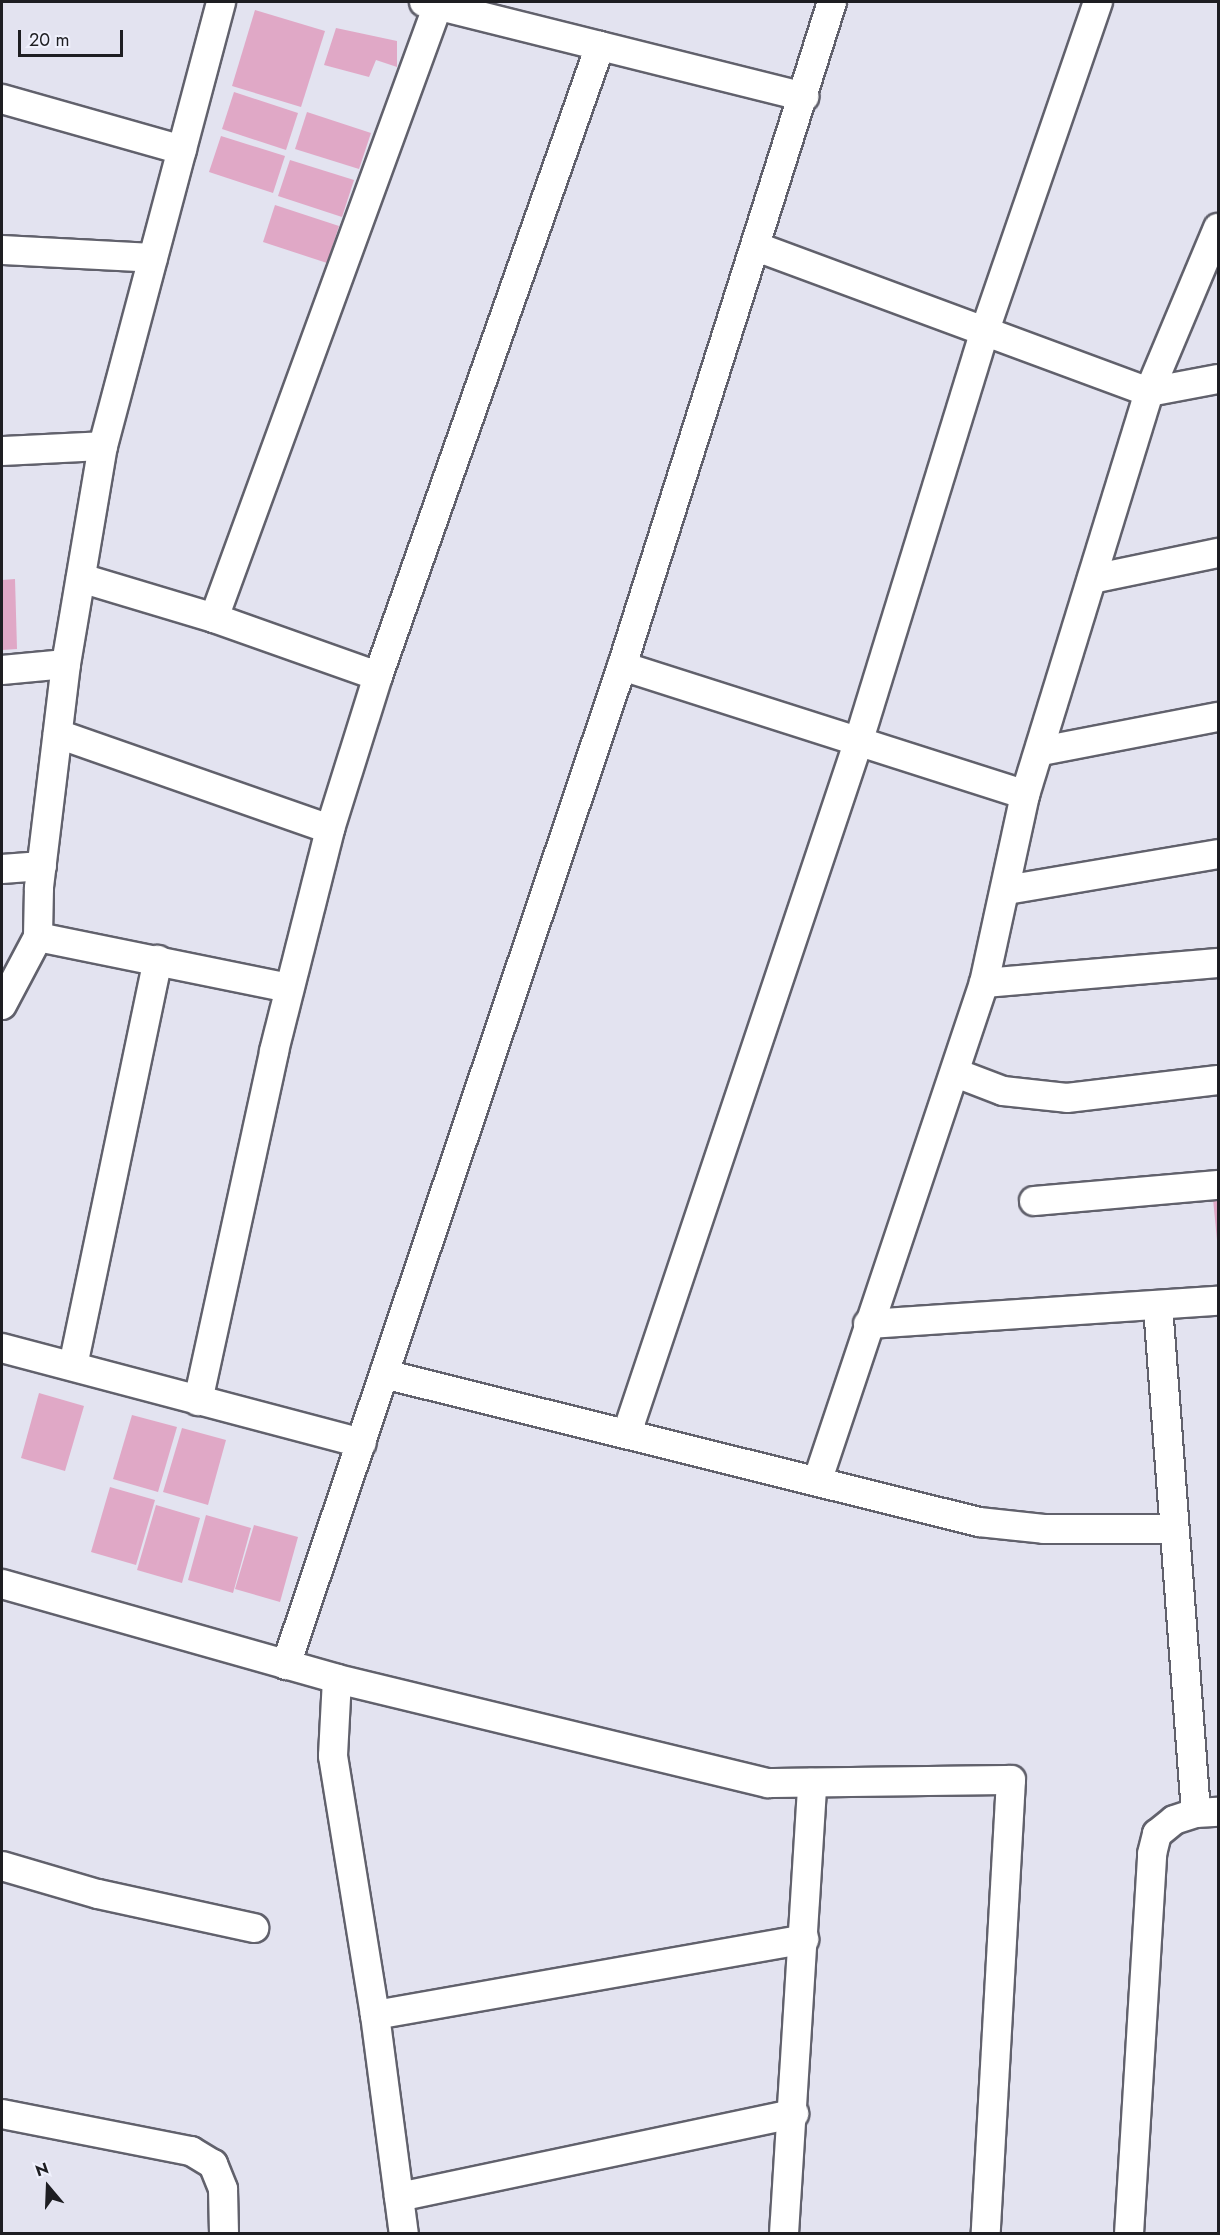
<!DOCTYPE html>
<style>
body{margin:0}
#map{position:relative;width:1220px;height:2235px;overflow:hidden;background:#e3e3f0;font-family:Jost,sans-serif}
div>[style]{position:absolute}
.building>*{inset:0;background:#e0a8c6}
.roads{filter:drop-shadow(2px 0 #61616c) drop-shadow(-2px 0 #61616c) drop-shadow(0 2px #61616c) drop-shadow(0 -2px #61616c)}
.minor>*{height:28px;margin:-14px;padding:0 14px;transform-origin:14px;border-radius:14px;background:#fff}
span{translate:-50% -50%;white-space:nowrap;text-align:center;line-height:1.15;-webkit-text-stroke:4.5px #f0f1fd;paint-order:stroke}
.frame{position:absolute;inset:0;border:3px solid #1e1e22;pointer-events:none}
.north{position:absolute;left:18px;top:2157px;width:60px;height:60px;-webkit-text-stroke:4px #f0f1fd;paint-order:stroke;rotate:341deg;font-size:16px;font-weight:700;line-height:24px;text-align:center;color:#1e1e22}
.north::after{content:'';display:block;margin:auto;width:21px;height:27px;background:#1e1e22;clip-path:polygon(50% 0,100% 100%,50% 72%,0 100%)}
.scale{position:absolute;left:18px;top:30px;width:105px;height:27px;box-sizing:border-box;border:3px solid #1e1e22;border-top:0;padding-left:8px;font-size:18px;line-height:21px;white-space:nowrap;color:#1e1e22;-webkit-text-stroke:4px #f0f1fd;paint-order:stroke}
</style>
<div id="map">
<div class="building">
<div style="clip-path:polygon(255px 10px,325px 31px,301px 107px,232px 86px)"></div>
<div style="clip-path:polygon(336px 28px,397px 41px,397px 67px,376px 60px,369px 77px,324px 65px)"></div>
<div style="clip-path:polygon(234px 92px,298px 113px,286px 150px,222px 129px)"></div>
<div style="clip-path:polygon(307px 112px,371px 133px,359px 169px,295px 149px)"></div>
<div style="clip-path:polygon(221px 136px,285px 156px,273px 193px,209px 172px)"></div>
<div style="clip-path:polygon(290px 160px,354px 180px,342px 217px,278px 196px)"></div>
<div style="clip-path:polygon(275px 205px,339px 226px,327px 263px,263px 242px)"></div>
<div style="clip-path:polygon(15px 579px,17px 649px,2px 650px,2px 580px)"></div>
<div style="clip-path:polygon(1218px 1198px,1218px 1240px,1217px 1240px,1213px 1199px)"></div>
<div style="clip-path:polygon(39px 1393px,84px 1406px,65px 1471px,21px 1458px)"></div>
<div style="clip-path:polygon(132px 1415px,177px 1427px,158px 1492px,113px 1479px)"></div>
<div style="clip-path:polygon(182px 1428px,226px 1440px,208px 1505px,163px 1492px)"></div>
<div style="clip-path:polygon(110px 1487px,155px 1500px,136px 1565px,91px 1552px)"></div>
<div style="clip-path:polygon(156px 1505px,200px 1518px,182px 1583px,137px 1570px)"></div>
<div style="clip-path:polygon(206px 1515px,251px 1528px,233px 1593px,188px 1580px)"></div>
<div style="clip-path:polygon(254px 1525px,298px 1537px,280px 1602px,235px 1589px)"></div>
</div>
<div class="roads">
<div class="minor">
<div style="left:424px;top:2px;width:392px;rotate:14deg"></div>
<div style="left:2px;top:99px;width:187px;rotate:15.8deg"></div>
<div style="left:757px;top:247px;width:418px;rotate:20.3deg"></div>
<div style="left:1149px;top:392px;width:70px;rotate:-10.7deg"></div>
<div style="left:2px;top:250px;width:151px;rotate:3deg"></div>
<div style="left:2px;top:451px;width:101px;rotate:-2.8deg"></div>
<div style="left:81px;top:578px;width:139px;rotate:16.7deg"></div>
<div style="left:214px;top:618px;width:174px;rotate:19.5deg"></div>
<div style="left:1092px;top:579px;width:129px;rotate:-11.7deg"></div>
<div style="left:214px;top:618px;width:653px;rotate:-69.93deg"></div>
<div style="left:66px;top:664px;width:226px;rotate:96.9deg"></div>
<div style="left:39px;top:888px;width:49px;rotate:91.2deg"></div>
<div style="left:38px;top:937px;width:256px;rotate:11.5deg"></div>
<div style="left:622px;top:666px;width:423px;rotate:17.7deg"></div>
<div style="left:2px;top:670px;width:64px;rotate:-5.4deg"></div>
<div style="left:66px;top:664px;width:221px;rotate:-80.4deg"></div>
<div style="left:103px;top:446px;width:459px;rotate:-75.1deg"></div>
<div style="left:58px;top:734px;width:288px;rotate:19.3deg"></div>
<div style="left:1041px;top:751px;width:180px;rotate:-10.9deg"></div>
<div style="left:2px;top:869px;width:40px;rotate:-4.3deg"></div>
<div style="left:1006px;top:890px;width:215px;rotate:-9.6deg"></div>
<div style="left:984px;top:983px;width:235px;rotate:-4.9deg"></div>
<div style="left:2px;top:1005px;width:77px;rotate:-62.1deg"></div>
<div style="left:956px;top:1073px;width:50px;rotate:21deg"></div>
<div style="left:1003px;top:1091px;width:64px;rotate:6.2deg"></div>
<div style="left:1067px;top:1098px;width:152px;rotate:-6.8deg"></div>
<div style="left:1034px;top:1201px;width:185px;rotate:-5deg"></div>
<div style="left:1158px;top:1306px;width:508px;rotate:85.71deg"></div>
<div style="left:868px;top:1324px;width:351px;rotate:-3.8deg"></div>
<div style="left:2px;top:1348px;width:372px;rotate:14.8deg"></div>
<div style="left:73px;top:1366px;width:415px;rotate:-78.2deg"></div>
<div style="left:384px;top:1374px;width:613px;rotate:13.97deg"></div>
<div style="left:979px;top:1522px;width:65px;rotate:6.1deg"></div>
<div style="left:1044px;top:1529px;width:128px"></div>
<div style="left:198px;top:1401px;width:358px;rotate:-77.7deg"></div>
<div style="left:274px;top:1051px;width:229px;rotate:-75.8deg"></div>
<div style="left:330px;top:829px;width:160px;rotate:-72.6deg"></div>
<div style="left:378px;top:676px;width:668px;rotate:-70.59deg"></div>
<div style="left:627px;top:1433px;width:728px;rotate:-71.49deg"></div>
<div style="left:858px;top:743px;width:429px;rotate:-72.9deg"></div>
<div style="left:984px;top:333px;width:350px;rotate:-71deg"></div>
<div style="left:818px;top:1479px;width:523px;rotate:-71.5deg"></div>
<div style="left:984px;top:983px;width:192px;rotate:-77.7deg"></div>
<div style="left:1025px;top:795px;width:422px;rotate:-72.9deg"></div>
<div style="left:1149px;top:392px;width:178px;rotate:-67.2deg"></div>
<div style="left:2px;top:1584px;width:348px;rotate:15.8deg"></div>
<div style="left:337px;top:1679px;width:443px;rotate:13.6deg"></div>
<div style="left:768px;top:1783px;width:243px;rotate:-0.7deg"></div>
<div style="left:1011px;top:1780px;width:455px;rotate:93.2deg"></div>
<div style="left:286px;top:1665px;width:1054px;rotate:-71.41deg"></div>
<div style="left:622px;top:666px;width:696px;rotate:-72.45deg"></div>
<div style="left:337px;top:1679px;width:77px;rotate:93deg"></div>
<div style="left:333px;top:1756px;width:262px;rotate:80.8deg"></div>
<div style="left:375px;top:2015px;width:221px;rotate:82.5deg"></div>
<div style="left:2px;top:1866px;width:100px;rotate:16.3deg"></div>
<div style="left:98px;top:1894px;width:160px;rotate:12.3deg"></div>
<div style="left:375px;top:2015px;width:436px;rotate:-10deg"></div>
<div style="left:2px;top:2114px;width:193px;rotate:11.1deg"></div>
<div style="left:191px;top:2151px;width:26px;rotate:31deg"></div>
<div style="left:213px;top:2164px;width:27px;rotate:68deg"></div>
<div style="left:223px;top:2189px;width:45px;rotate:88.7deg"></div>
<div style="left:399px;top:2197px;width:404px;rotate:-11.9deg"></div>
<div style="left:784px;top:2234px;width:452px;rotate:-86.4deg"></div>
<div style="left:1129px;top:2234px;width:381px;rotate:-86.5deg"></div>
<div style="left:1152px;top:1854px;width:21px;rotate:-76deg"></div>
<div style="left:1157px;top:1834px;width:22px;rotate:-39deg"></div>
<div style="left:1174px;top:1820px;width:23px;rotate:-18deg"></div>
<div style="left:1196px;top:1813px;width:22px;rotate:-3deg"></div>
</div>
</div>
<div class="frame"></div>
<div class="north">N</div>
<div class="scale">20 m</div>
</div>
